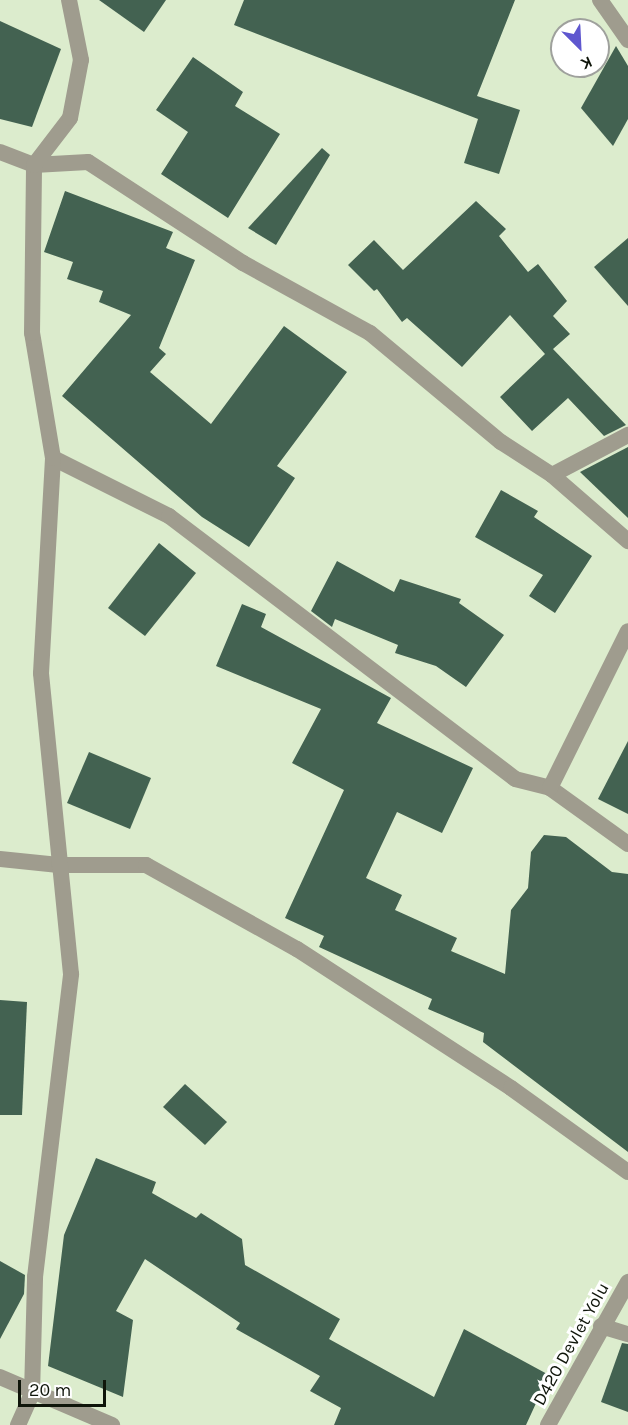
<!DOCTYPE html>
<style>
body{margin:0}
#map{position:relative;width:628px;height:1425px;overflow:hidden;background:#dceccd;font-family:Karla,sans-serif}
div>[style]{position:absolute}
.building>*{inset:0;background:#436251}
.minor>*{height:16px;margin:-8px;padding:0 8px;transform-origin:8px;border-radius:8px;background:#9f9c8e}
.tertiary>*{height:16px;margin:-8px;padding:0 8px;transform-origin:8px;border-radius:8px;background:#9f9c8e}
span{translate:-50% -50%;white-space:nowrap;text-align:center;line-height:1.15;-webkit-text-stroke:6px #fff;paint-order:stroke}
.street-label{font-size:18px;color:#0f150a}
.north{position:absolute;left:550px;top:18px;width:60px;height:60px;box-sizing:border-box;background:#fff;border:2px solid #9fa19d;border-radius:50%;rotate:156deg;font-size:16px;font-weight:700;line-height:24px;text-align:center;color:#0f150a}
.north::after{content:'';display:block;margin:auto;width:21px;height:27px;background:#5f57cf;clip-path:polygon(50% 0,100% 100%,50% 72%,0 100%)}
.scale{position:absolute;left:18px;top:1380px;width:88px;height:27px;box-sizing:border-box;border:3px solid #0f150a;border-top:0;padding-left:8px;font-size:18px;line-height:21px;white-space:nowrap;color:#0f150a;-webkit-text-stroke:4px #fff;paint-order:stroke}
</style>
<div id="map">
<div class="building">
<div style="clip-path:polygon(99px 0,166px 0,144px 32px)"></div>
<div style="clip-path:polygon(244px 0,515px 0,477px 96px,520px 110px,499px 174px,464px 163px,478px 119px,234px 25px)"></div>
<div style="clip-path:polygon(0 21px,61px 49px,32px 127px,0 119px)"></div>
<div style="clip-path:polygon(616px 46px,628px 66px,628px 119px,613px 146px,581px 108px)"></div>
<div style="clip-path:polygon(193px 57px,243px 92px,235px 106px,280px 134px,228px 218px,161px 174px,188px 132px,156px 110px)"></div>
<div style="clip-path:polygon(322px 148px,330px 155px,276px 245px,248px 228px)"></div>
<div style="clip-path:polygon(65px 191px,173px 232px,166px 248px,195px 260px,159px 348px,166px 354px,150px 372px,211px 424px,284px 326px,347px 372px,277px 466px,295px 478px,249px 547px,202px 517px,62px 396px,131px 315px,99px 302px,103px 291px,67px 279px,73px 262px,44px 252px)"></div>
<div style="clip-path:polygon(476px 201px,506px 229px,499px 236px,528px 272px,538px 264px,567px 301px,553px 316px,570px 334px,553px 349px,626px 425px,604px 436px,568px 398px,532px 431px,500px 397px,545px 354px,510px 315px,462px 367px,407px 318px,402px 322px,377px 289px,374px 291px,348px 265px,374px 240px,403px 270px)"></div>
<div style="clip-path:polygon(628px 238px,628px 306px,594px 267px)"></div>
<div style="clip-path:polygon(628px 447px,628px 518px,580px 472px)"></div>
<div style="clip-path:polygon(501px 490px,538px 511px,534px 517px,592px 556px,555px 613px,529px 596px,543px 575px,475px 537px)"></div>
<div style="clip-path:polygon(159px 543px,196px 573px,145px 636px,108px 608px)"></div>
<div style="clip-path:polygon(337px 561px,394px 592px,400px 579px,461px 599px,459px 603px,504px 635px,466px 687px,436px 666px,395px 653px,398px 645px,335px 619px,332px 627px,311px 611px)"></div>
<div style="clip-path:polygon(242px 604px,266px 614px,261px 627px,391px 698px,377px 723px,473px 768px,442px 833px,397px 812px,366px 878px,402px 895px,395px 910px,457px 938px,451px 951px,505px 974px,511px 910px,528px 888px,531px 852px,544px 835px,566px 837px,612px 872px,628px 874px,628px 1152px,483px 1042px,484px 1033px,428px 1009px,432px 999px,319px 947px,324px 936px,285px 918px,344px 790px,292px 763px,321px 709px,216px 666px)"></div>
<div style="clip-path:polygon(628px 741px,628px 814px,598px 799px)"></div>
<div style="clip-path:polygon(89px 752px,151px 778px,130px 829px,67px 803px)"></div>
<div style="clip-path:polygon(0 1000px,27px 1002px,22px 1115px,0 1115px)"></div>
<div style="clip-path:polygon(185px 1084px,227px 1122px,205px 1145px,163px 1107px)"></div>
<div style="clip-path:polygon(96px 1158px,156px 1182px,152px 1193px,196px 1218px,201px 1213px,242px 1239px,245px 1265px,340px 1319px,329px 1339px,434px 1397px,464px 1329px,549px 1375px,526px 1425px,334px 1425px,341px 1408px,310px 1391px,320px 1376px,236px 1329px,240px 1323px,145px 1259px,116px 1311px,133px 1320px,123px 1397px,48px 1366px,64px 1235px)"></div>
<div style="clip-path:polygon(0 1261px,25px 1275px,24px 1294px,0 1339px)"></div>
<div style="clip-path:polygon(622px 1343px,628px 1344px,628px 1412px,601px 1402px)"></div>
</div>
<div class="minor">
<div style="left:600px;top:0;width:49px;rotate:55deg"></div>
<div style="left:0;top:152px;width:36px;rotate:21deg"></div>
<div style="left:34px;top:165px;width:54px;rotate:-3.2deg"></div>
<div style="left:88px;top:162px;width:185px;rotate:33.1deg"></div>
<div style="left:243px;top:263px;width:145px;rotate:28.9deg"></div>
<div style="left:370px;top:333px;width:170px;rotate:39.8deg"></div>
<div style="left:501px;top:442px;width:61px;rotate:32.9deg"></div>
<div style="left:552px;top:475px;width:101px;rotate:41deg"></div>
<div style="left:53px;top:458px;width:130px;rotate:26.6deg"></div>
<div style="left:169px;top:516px;width:435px;rotate:37.2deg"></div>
<div style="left:515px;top:779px;width:36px;rotate:14deg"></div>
<div style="left:550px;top:788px;width:96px;rotate:35.7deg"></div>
<div style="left:552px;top:475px;width:86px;rotate:-27.8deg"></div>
<div style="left:550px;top:788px;width:175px;rotate:-63.6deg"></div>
<div style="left:0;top:859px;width:59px;rotate:5.8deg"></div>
<div style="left:59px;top:865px;width:87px"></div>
<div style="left:146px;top:865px;width:173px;rotate:29.1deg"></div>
<div style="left:297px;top:949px;width:255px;rotate:33deg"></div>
<div style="left:511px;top:1088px;width:144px;rotate:35.7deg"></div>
<div style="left:601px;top:1326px;width:28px;rotate:17deg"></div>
<div style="left:0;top:1377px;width:122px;rotate:23.2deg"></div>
<div style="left:18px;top:1425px;width:34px;rotate:-66deg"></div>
<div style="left:32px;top:1394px;width:117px;rotate:-88.5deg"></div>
<div style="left:35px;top:1277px;width:305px;rotate:-83.2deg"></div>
<div style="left:71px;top:974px;width:302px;rotate:-95.7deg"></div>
<div style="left:41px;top:673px;width:215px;rotate:-86.8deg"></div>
<div style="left:53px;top:458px;width:127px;rotate:-99.5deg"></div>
<div style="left:32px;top:333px;width:168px;rotate:-89.3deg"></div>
<div style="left:34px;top:165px;width:59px;rotate:-52.5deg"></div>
<div style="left:70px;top:118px;width:59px;rotate:-79.3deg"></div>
<div style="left:81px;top:60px;width:61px;rotate:-101.3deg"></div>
</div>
<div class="tertiary">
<div style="left:548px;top:1425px;width:164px;rotate:-60.8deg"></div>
</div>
<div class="street-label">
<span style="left:571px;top:1344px;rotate:-61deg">D420 Devlet Yolu</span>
</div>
<div class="north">K</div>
<div class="scale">20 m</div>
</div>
